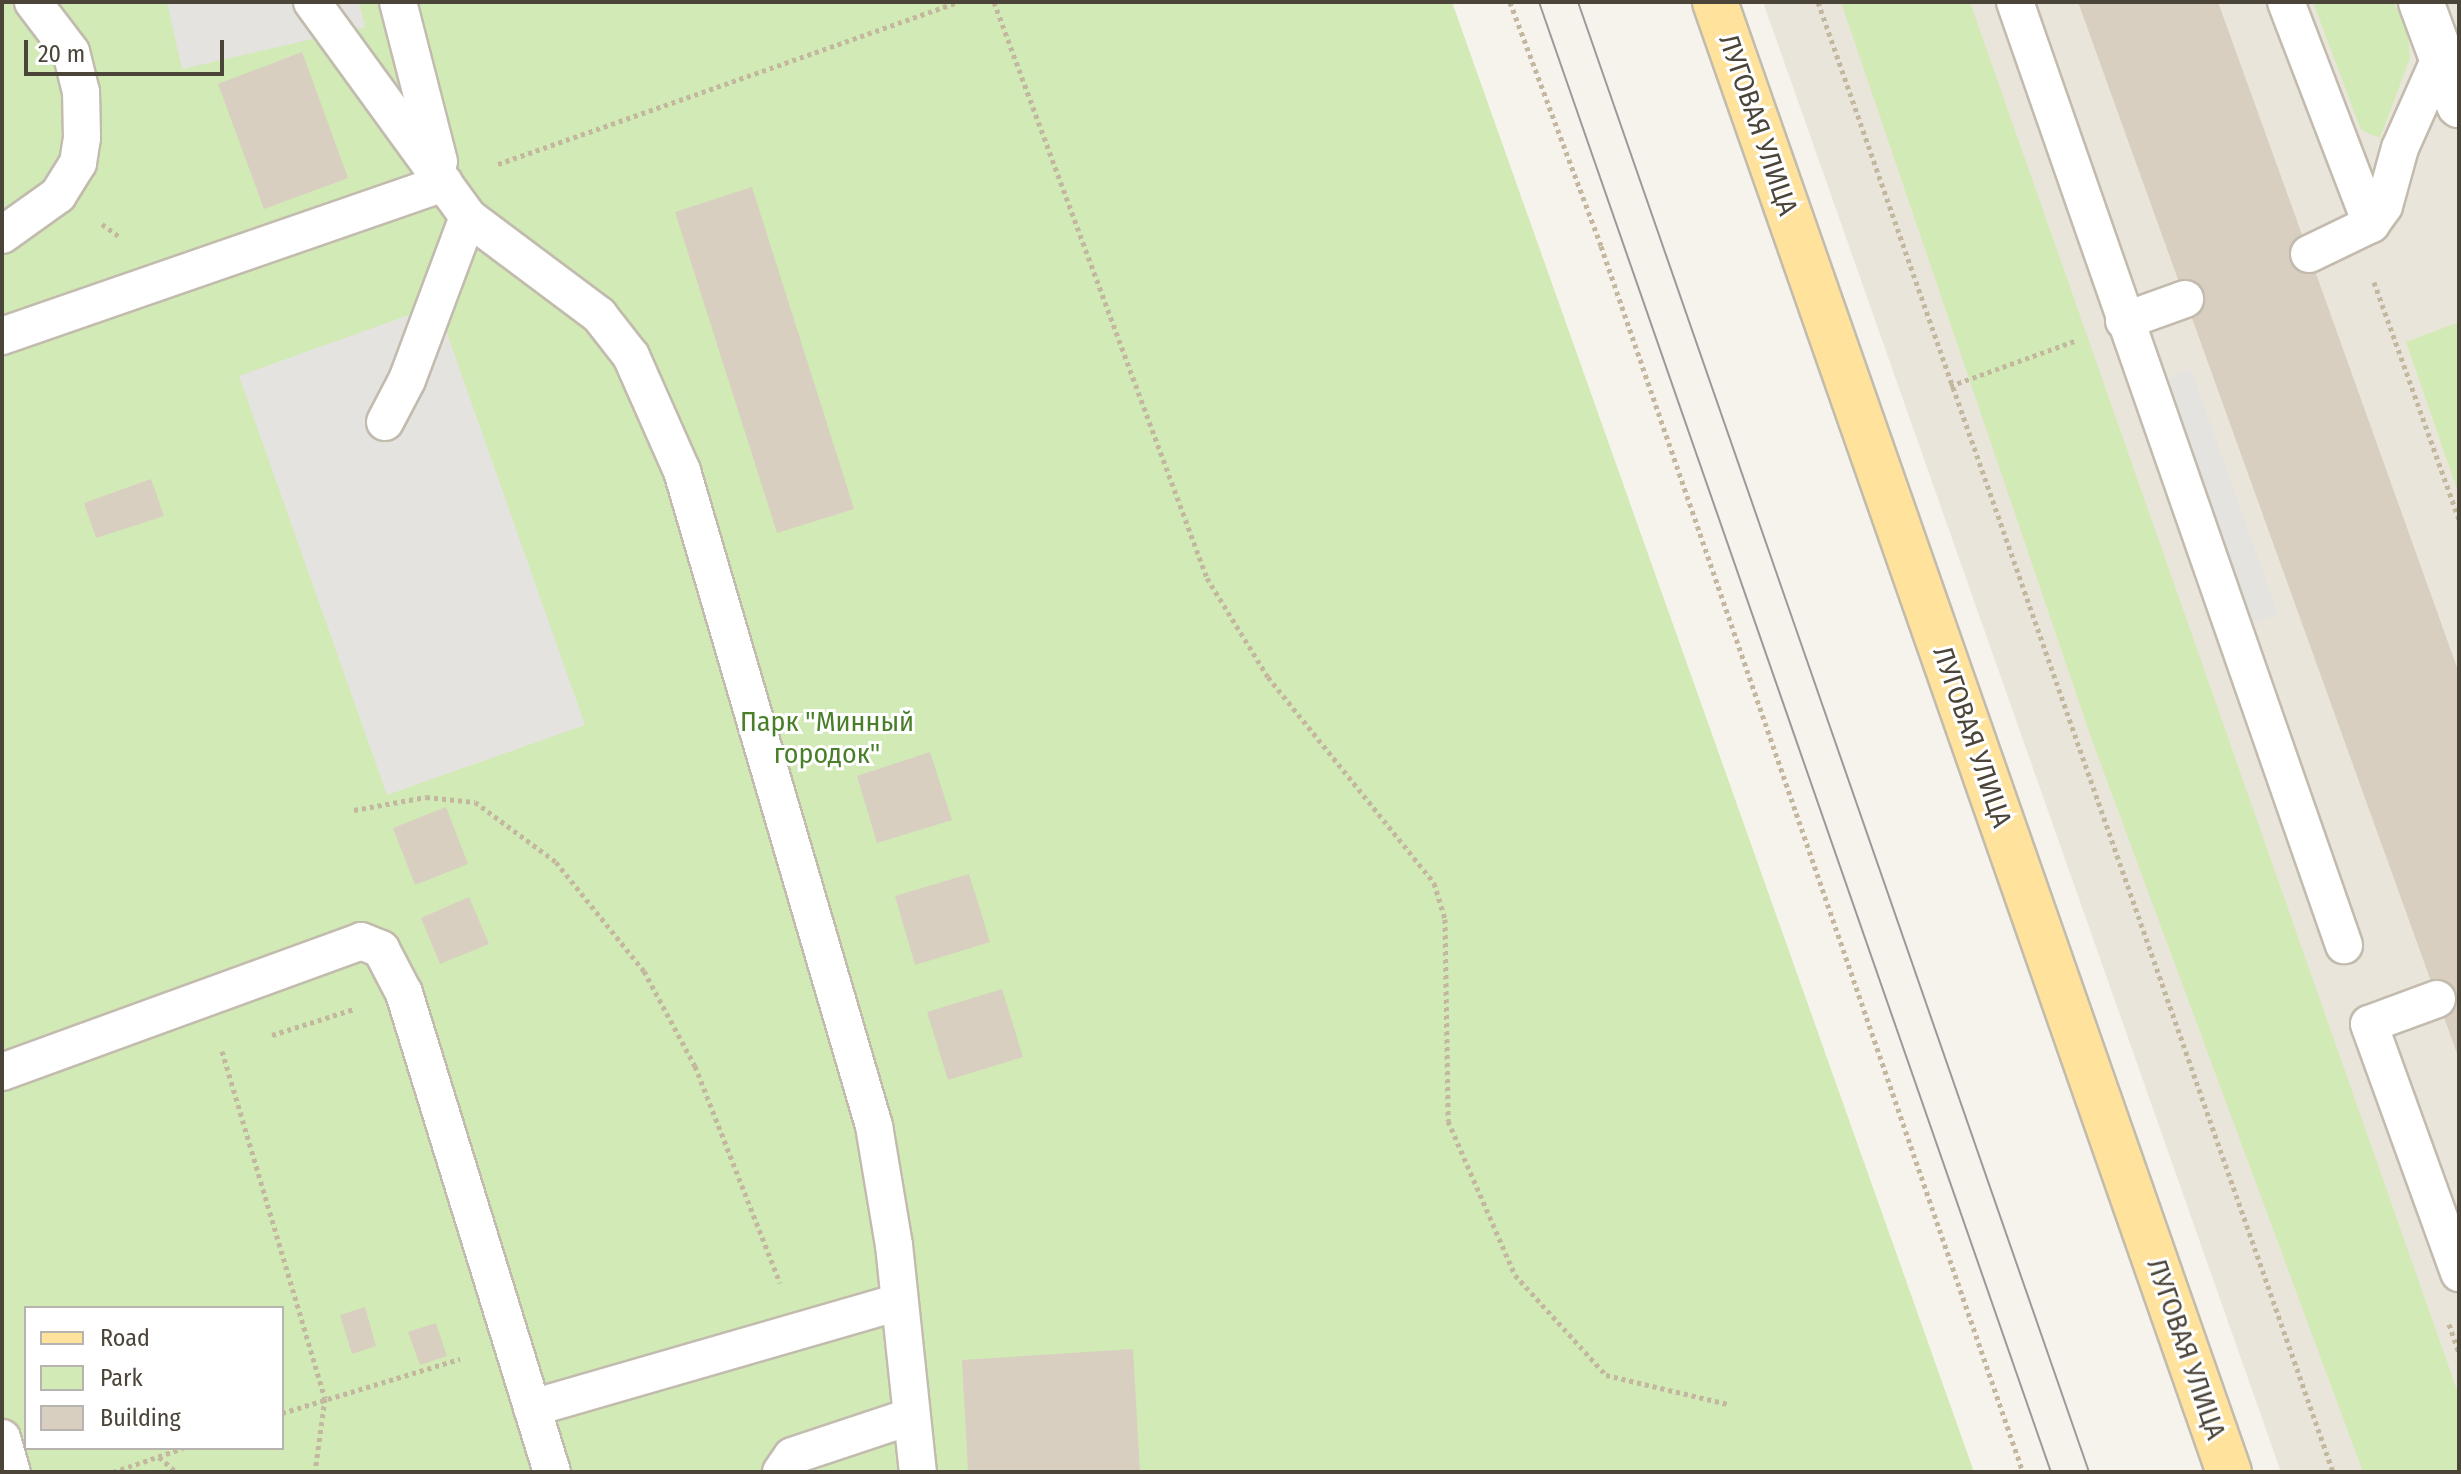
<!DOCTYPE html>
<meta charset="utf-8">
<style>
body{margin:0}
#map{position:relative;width:2461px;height:1474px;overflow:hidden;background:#f6f3ec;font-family:"Fira Sans Condensed",sans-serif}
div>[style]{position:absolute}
.residential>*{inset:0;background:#eae5da}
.green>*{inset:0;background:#d2eab5}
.parking>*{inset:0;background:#e5e3e0}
.building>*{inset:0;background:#d8cfc1}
.path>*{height:5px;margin-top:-2.5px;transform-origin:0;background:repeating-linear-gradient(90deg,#c4b79f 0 4px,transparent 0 8px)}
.roads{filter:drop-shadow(2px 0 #c2bbae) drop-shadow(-2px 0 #c2bbae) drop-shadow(0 2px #c2bbae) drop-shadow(0 -2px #c2bbae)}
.service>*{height:36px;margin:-18px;padding:0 18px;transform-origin:18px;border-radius:18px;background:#fff}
.minor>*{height:44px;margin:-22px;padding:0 22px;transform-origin:22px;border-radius:22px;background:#fff}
.primary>*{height:44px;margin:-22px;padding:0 22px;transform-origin:22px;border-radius:22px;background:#ffe39c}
.tram>*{height:2px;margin:-1px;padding:0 1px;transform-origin:1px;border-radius:1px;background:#9a9a9a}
span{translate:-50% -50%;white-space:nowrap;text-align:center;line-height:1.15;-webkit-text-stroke:6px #fff;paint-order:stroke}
.street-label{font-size:28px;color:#4b4439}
.park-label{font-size:28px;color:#4a7f2a}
.frame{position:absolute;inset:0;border:4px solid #4b4439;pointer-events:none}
.legend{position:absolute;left:24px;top:1306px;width:260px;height:144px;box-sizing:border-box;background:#fff;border:2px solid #b7b4b0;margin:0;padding:10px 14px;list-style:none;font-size:24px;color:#4b4439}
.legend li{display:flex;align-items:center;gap:16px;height:40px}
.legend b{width:40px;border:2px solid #b7b4b0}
.scale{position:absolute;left:24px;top:40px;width:200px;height:36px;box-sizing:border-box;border:4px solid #4b4439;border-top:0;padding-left:10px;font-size:24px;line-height:28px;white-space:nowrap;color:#4b4439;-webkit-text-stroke:6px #fff;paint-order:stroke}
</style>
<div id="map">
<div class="residential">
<div style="clip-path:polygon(1763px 2px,2459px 2px,2459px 1472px,2281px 1472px)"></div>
</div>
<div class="green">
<div style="clip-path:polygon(evenodd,2px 2px,1452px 2px,1974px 1472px,2px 1472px,2px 2px,26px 1308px,282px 1308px,282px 1448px,26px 1448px,26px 1308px)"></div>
<div style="clip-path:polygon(1841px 2px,1970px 2px,2459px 1396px,2459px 1472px,2363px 1472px,2093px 743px)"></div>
<div style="clip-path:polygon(2313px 2px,2394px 2px,2408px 35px,2410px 58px,2380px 138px,2361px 130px)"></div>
<div style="clip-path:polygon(2459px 322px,2459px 495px,2406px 342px)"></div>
</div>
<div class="parking">
<div style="clip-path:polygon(167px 2px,359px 2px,365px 27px,182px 69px)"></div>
<div style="clip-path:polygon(437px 305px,585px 725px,387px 795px,239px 376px)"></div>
<div style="clip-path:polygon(2191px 369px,2278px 614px,2241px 627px,2154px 383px)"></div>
</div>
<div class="building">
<div style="clip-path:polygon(2078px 2px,2218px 2px,2309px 254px,2459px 673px,2459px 1059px)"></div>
<div style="clip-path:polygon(302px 52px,348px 178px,264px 209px,218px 84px)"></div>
<div style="clip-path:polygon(752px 187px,854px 509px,777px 533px,675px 212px)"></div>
<div style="clip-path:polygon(151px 479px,164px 516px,96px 538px,84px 503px)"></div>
<div style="clip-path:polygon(930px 752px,952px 820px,877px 843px,857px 776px)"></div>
<div style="clip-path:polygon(446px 807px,468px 864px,415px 885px,393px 828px)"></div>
<div style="clip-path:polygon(969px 874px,990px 942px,915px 965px,895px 896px)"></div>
<div style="clip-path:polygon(469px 897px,489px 944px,440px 964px,421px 918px)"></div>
<div style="clip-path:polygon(1002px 989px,1023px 1057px,948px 1080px,927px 1012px)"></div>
<div style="clip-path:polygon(365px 1307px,376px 1346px,352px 1354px,340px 1315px)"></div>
<div style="clip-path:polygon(436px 1323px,447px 1356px,420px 1365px,408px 1332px)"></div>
<div style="clip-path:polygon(1133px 1349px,1140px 1472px,968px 1472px,962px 1360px)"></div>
</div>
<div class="path">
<div style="left:994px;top:2px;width:614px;rotate:69.71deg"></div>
<div style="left:1207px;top:578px;width:116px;rotate:58.4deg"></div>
<div style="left:1268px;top:677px;width:265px;rotate:51.1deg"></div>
<div style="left:1434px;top:883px;width:38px;rotate:73deg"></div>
<div style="left:1445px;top:919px;width:202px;rotate:89.1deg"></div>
<div style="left:1448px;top:1121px;width:168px;rotate:66.5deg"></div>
<div style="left:1515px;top:1275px;width:135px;rotate:47.7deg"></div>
<div style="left:1606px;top:1375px;width:125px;rotate:13.4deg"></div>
<div style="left:1510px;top:2px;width:260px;rotate:69.5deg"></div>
<div style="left:1601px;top:246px;width:1297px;rotate:71.01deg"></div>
<div style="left:1818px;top:2px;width:1558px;rotate:70.69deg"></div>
<div style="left:498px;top:164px;width:488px;rotate:-19.4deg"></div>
<div style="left:102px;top:224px;width:22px;rotate:36deg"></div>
<div style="left:2374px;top:282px;width:252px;rotate:70.3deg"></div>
<div style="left:1950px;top:386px;width:135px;rotate:-19.9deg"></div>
<div style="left:354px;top:810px;width:73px;rotate:-10.2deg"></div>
<div style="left:426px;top:797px;width:49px;rotate:5.8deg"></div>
<div style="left:475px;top:802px;width:101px;rotate:36.5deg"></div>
<div style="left:556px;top:862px;width:140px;rotate:51.1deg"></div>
<div style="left:644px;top:971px;width:108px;rotate:61.8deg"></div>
<div style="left:695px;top:1066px;width:233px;rotate:68.6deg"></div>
<div style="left:272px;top:1035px;width:86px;rotate:-17.6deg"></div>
<div style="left:222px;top:1051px;width:362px;rotate:73.5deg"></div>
<div style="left:325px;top:1398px;width:75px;rotate:97.7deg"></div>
<div style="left:2449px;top:1324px;width:31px;rotate:71deg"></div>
<div style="left:282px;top:1413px;width:186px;rotate:-16.9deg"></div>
<div style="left:159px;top:1457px;width:23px;rotate:41deg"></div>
<div style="left:113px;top:1472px;width:74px;rotate:-18.9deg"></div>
</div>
<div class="roads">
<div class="service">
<div style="left:312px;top:2px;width:266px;rotate:54deg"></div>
<div style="left:468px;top:217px;width:164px;rotate:36.8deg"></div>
<div style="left:599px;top:315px;width:52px;rotate:52deg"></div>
<div style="left:631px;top:356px;width:126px;rotate:66.1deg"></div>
<div style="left:682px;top:471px;width:683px;rotate:73.66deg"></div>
<div style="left:874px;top:1126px;width:121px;rotate:80.5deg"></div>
<div style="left:894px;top:1245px;width:228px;rotate:84deg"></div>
<div style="left:398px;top:2px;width:165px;rotate:75.6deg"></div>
<div style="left:2015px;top:2px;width:999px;rotate:70.77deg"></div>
<div style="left:2286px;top:2px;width:238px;rotate:69deg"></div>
<div style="left:2px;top:235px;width:69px;rotate:-35.5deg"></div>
<div style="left:58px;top:195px;width:38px;rotate:-58deg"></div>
<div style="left:78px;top:163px;width:25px;rotate:-81deg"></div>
<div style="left:82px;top:138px;width:46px;rotate:-91.2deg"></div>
<div style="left:81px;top:92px;width:41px;rotate:-104deg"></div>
<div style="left:71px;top:52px;width:63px;rotate:-127.2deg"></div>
<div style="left:2309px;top:254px;width:69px;rotate:-25.8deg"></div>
<div style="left:2371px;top:224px;width:22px;rotate:-54deg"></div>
<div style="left:2384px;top:206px;width:60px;rotate:-74.6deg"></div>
<div style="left:2400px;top:148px;width:101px;rotate:-66deg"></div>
<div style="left:2124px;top:321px;width:65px;rotate:-19.8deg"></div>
<div style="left:2px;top:336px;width:468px;rotate:-19.1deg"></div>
<div style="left:385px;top:422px;width:47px;rotate:-62.4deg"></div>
<div style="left:407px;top:380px;width:174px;rotate:-69.5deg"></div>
<div style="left:2437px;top:999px;width:72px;rotate:159.8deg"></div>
<div style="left:2369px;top:1024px;width:265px;rotate:70.1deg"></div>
<div style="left:2px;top:1072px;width:382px;rotate:-20deg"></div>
<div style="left:361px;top:941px;width:22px;rotate:22deg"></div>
<div style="left:381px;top:949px;width:50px;rotate:62.4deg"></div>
<div style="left:404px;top:993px;width:501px;rotate:72.83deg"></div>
<div style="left:532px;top:1408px;width:382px;rotate:-16.1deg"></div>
<div style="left:2px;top:1438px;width:35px;rotate:74deg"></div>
<div style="left:781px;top:1472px;width:19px;rotate:-55deg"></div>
<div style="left:792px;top:1456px;width:126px;rotate:-18.4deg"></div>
</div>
<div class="minor">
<div style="left:2421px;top:2px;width:110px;rotate:69.7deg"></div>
</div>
<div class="primary">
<div style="left:1715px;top:2px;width:1557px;rotate:70.73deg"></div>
</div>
</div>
<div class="tram">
<div style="left:1539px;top:2px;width:1557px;rotate:70.8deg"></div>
<div style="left:1578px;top:2px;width:1556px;rotate:70.83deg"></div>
</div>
<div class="street-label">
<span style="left:1758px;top:125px;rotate:71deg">ЛУГОВАЯ УЛИЦА</span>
<span style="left:1972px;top:737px;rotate:71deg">ЛУГОВАЯ УЛИЦА</span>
<span style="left:2186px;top:1349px;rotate:71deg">ЛУГОВАЯ УЛИЦА</span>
</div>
<div class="park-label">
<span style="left:827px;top:738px">Парк "Минный<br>городок"</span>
</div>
<div class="frame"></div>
<ul class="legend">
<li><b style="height:10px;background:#ffe39c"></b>Road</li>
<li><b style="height:22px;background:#d2eab5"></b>Park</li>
<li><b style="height:22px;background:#d8cfc1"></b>Building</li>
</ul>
<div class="scale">20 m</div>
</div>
